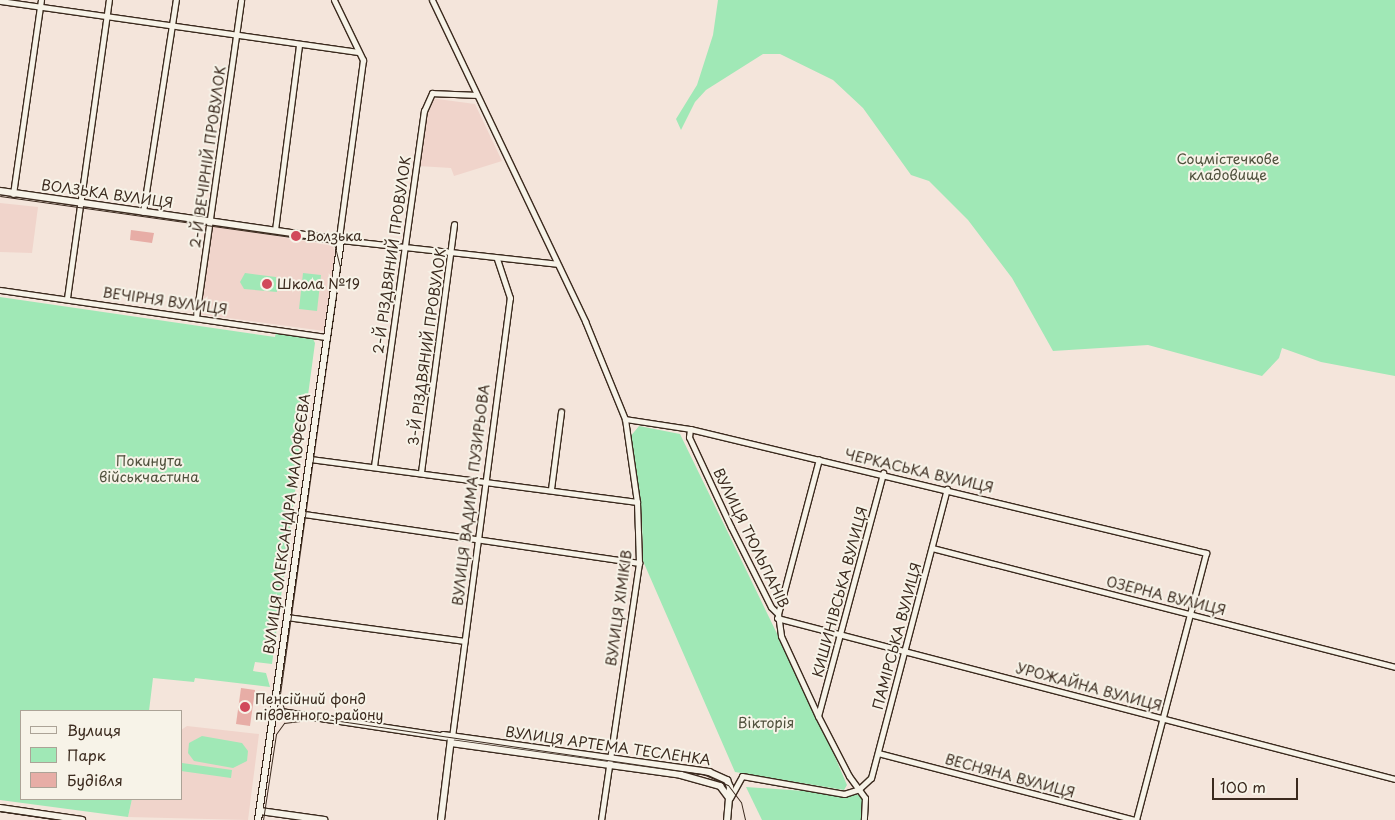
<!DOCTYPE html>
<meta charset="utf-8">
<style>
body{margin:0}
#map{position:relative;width:1395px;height:820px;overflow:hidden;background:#f4e5db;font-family:"Playpen Sans",sans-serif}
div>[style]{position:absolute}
.built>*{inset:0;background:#f0d4cb}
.green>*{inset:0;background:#a0e8b6}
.building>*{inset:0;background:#e7ada6}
.roads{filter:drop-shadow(1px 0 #3b2a1e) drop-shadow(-1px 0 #3b2a1e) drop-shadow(0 1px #3b2a1e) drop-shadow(0 -1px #3b2a1e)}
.minor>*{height:5px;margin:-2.5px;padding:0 2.5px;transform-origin:2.5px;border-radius:2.5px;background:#f7f3e8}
.tertiary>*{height:6px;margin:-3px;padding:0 3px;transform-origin:3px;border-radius:3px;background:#f7f3e8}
.tram>*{height:1px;margin:-0.5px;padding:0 0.5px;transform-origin:0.5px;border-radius:0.5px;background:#3b2a1e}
.dots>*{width:14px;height:14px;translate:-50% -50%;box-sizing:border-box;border:2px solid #f7f3e8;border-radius:50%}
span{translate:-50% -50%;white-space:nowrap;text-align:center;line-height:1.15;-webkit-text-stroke:4px #f7f3e8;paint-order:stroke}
.street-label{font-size:14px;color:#3b2a1e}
.park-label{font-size:14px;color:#4f503c}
.poi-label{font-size:14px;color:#3b2a1e}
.left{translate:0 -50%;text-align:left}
.legend{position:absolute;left:20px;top:710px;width:162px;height:90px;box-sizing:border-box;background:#f7f3e8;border:1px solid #aca397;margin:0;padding:6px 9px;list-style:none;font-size:15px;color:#3b2a1e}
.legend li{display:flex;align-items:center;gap:10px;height:25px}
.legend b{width:25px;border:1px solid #aca397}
.scale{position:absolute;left:1212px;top:778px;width:86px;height:22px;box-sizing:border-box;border:2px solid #3b2a1e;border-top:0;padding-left:6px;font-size:15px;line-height:18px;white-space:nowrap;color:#3b2a1e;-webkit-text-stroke:4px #f7f3e8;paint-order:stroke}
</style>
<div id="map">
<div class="built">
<div style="clip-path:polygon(430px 98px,475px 104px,502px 161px,454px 176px,451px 168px,418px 166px)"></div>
<div style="clip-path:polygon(0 203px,38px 207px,32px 253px,0 252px)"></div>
<div style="clip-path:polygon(212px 225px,333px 246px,335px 254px,324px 331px,198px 314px)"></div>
<div style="clip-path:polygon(187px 726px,259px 734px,248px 820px,128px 817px,132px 799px,181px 799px,181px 730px)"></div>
</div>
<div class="green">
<div style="clip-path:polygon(718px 0,1395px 0,1395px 376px,1321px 362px,1282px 348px,1279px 358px,1262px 376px,1148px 345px,1053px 351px,1012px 278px,968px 220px,929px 181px,911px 175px,863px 108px,833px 80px,780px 54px,763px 54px,706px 90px,695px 102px,681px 130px,676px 119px,697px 85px,713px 35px)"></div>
<div style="clip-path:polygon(245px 273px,276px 277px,277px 292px,244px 289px,240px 282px)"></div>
<div style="clip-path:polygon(303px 273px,321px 275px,317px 311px,299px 309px)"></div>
<div style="clip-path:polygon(0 297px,275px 337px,276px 332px,312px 337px,315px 343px,272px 664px,255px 662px,253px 671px,266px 673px,270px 687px,195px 678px,194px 682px,153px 678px,149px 711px,21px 711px,21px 799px,132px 799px,128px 817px,0 800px)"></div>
<div style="clip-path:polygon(639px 426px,680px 434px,821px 724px,847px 785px,844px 790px,735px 772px,643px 561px,642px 520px,630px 437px)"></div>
<div style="clip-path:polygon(202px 736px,242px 743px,248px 751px,247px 761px,233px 768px,194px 761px,188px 753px,189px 743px)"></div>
<div style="clip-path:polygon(181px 758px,182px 763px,232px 770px,231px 778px,181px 771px)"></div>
<div style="clip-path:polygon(746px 787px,861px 795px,865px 820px,762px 820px)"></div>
</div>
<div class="building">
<div style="clip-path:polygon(131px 230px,154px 233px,152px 243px,130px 240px)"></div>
<div style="clip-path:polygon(241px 688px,255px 690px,250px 726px,236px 724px)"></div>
</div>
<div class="roads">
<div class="minor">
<div style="left:334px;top:0;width:67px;rotate:64.2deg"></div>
<div style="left:363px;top:60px;width:179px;rotate:97.7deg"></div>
<div style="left:432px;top:0;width:356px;rotate:64.5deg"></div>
<div style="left:585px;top:321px;width:106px;rotate:67.8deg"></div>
<div style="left:625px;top:419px;width:84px;rotate:81.8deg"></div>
<div style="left:637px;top:502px;width:61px;rotate:88.1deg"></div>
<div style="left:639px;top:563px;width:260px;rotate:98.4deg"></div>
<div style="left:0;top:1px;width:361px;rotate:8.1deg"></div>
<div style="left:13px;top:194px;width:196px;rotate:-81.8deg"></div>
<div style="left:143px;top:212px;width:215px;rotate:-81.2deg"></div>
<div style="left:275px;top:230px;width:186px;rotate:-82.6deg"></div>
<div style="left:341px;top:240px;width:217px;rotate:6.3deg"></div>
<div style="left:0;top:290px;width:330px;rotate:8.2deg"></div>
<div style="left:67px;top:298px;width:301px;rotate:-82deg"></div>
<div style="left:196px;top:317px;width:320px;rotate:-81.9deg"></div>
<div style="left:625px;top:419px;width:66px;rotate:8.7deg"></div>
<div style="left:690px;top:429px;width:531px;rotate:13.51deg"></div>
<div style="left:1206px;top:553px;width:276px;rotate:104.7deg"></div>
<div style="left:690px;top:429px;width:8px;rotate:97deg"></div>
<div style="left:689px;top:437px;width:99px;rotate:65deg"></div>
<div style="left:731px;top:527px;width:89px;rotate:63.4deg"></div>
<div style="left:771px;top:607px;width:10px;rotate:45deg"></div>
<div style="left:778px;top:614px;width:22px;rotate:82deg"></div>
<div style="left:781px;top:636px;width:88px;rotate:65.2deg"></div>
<div style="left:818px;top:716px;width:68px;rotate:62.7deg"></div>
<div style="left:849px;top:776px;width:27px;rotate:54deg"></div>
<div style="left:865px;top:798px;width:22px;rotate:93deg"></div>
<div style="left:310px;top:459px;width:330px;rotate:7.5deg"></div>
<div style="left:374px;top:466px;width:359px;rotate:-82deg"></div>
<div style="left:424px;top:111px;width:20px;rotate:-66deg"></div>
<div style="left:432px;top:93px;width:44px;rotate:2.6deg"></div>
<div style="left:421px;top:472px;width:250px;rotate:-82.4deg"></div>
<div style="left:551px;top:489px;width:78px;rotate:-82.6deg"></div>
<div style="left:304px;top:514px;width:339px;rotate:8.3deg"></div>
<div style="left:932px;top:548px;width:478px;rotate:14.4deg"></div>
<div style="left:778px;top:614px;width:160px;rotate:-75.2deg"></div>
<div style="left:287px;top:617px;width:179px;rotate:7.7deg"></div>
<div style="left:777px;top:618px;width:639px;rotate:14.6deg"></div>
<div style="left:818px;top:716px;width:252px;rotate:-75deg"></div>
<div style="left:452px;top:737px;width:443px;rotate:-82.5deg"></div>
<div style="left:510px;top:298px;width:41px;rotate:-108.4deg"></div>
<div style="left:878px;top:753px;width:267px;rotate:14.6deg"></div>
<div style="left:730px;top:798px;width:25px;rotate:-61deg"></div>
<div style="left:742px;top:776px;width:104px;rotate:10deg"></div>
<div style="left:844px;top:794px;width:16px;rotate:-18deg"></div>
<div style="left:859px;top:789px;width:16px;rotate:-43deg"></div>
<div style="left:871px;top:778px;width:299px;rotate:-75.3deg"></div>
</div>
<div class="tertiary">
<div style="left:0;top:191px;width:345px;rotate:8.2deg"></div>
<div style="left:341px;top:240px;width:586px;rotate:98.14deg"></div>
<div style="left:274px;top:711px;width:174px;rotate:8.6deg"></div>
<div style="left:443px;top:735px;width:269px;rotate:7.9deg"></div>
<div style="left:709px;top:772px;width:20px;rotate:24deg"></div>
<div style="left:727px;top:780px;width:8px;rotate:67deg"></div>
<div style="left:730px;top:787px;width:33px;rotate:95deg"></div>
<div style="left:451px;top:743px;width:232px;rotate:7.9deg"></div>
<div style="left:681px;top:775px;width:41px;rotate:15.8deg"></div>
<div style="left:720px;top:786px;width:15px;rotate:53deg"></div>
<div style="left:0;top:808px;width:83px;rotate:8.3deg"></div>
<div style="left:260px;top:811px;width:65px;rotate:8deg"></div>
<div style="left:441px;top:820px;width:82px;rotate:-83deg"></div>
</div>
</div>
<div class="tram">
<div style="left:0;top:196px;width:337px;rotate:8deg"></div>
<div style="left:334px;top:243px;width:25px;rotate:76deg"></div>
<div style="left:340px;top:267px;width:432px;rotate:98deg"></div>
<div style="left:280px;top:695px;width:19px;rotate:74deg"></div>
<div style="left:285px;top:713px;width:422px;rotate:8.3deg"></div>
<div style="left:703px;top:774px;width:27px;rotate:24deg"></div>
<div style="left:728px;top:785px;width:21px;rotate:53deg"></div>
<div style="left:741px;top:802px;width:18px;rotate:77deg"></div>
<div style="left:0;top:811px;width:63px;rotate:8.3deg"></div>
<div style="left:263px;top:820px;width:87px;rotate:-81.4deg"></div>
<div style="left:276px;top:734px;width:14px;rotate:-54deg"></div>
<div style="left:284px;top:723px;width:16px;rotate:-7deg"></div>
</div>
<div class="dots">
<div style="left:296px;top:236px;background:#d1495b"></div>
<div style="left:267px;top:284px;background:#d1495b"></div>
<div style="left:245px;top:707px;background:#d1495b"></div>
</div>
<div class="street-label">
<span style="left:208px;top:157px;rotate:-82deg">2-Й ВЕЧІРНІЙ ПРОВУЛОК</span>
<span style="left:107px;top:194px;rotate:8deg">ВОЛЗЬКА ВУЛИЦЯ</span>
<span style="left:392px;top:255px;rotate:-82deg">2-Й РІЗДВЯНИЙ ПРОВУЛОК</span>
<span style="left:165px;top:301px;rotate:8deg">ВЕЧІРНЯ ВУЛИЦЯ</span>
<span style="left:427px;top:347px;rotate:-82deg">3-Й РІЗДВЯНИЙ ПРОВУЛОК</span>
<span style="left:919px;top:471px;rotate:13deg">ЧЕРКАСЬКА ВУЛИЦЯ</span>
<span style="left:471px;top:495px;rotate:-83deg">ВУЛИЦЯ ВАДИМА ПУЗИРЬОВА</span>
<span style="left:287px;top:524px;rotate:-82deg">ВУЛИЦЯ ОЛЕКСАНДРА МАЛОФЄЄВА</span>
<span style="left:751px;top:538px;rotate:64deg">ВУЛИЦЯ ТЮЛЬПАНІВ</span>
<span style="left:840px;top:592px;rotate:-75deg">КИШИНІВСЬКА ВУЛИЦЯ</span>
<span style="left:1166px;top:596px;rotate:14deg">ОЗЕРНА ВУЛИЦЯ</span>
<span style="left:619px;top:608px;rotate:-82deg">ВУЛИЦЯ ХІМІКІВ</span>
<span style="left:897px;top:636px;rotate:-75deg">ПАМІРСЬКА ВУЛИЦЯ</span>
<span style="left:1089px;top:687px;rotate:15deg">УРОЖАЙНА ВУЛИЦЯ</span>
<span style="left:608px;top:746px;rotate:8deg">ВУЛИЦЯ АРТЕМА ТЕСЛЕНКА</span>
<span style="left:1010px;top:776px;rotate:15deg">ВЕСНЯНА ВУЛИЦЯ</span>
</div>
<div class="park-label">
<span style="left:1228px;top:167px">Соцмістечкове<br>кладовище</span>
<span style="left:149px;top:469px">Покинута<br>військчастина</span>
<span style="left:766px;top:723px">Вікторія</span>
</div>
<div class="poi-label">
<span class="left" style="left:306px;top:236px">Волзька</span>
<span class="left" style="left:277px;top:284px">Школа №19</span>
<span class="left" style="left:255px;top:707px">Пенсійний фонд<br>південного району</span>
</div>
<ul class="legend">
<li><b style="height:6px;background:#f7f3e8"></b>Вулиця</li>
<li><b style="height:14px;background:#a0e8b6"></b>Парк</li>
<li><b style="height:14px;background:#e7ada6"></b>Будівля</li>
</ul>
<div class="scale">100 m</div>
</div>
